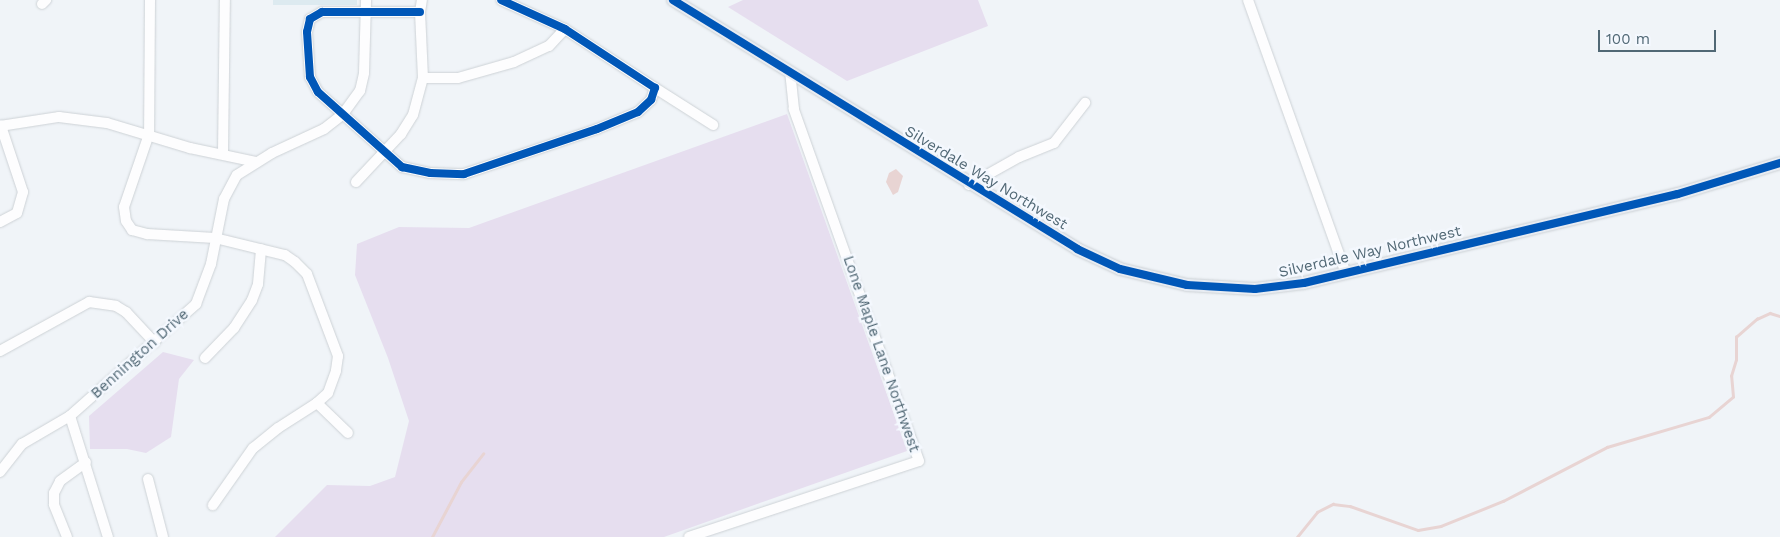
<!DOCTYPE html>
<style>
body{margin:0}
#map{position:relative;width:1780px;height:537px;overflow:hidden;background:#f0f4f8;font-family:"Work Sans",sans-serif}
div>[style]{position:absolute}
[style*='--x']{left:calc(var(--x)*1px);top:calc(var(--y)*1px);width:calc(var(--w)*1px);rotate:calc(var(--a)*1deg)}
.commercial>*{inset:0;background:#ddeaf0;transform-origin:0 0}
.green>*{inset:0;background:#e6deef}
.water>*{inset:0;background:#e8d4d3}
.stream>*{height:2.5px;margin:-1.25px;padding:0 1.25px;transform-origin:1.25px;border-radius:1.25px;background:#e8d4d3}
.roads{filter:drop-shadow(0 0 1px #cdd2d6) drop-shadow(0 0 1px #cdd2d6)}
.minor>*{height:10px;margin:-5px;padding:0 5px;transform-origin:5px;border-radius:5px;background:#fdfdfe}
.major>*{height:12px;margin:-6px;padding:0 6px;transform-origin:6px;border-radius:6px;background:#e8ecf2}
.cycleway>*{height:8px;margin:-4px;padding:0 4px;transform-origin:4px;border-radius:4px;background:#0057b8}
span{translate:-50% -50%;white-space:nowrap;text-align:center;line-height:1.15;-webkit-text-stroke:5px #f4f8fe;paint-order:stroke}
.street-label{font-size:15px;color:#516875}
.scale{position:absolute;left:1598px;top:30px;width:118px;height:22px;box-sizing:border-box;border:2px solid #516875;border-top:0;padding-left:6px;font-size:15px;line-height:18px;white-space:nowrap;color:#516875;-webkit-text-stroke:4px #f4f8fe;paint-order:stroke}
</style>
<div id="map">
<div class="commercial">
<i style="left:273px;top:0;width:84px;height:5px"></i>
</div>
<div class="green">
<i style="clip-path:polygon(743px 0,978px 0,988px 26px,847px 81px,728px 7px)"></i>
<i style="clip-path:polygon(787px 114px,907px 451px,664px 537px,275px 537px,327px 485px,370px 486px,395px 477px,409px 421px,388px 358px,355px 275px,357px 244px,399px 227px,469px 228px)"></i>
<i style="clip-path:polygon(163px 352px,194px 360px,179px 379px,171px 437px,146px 453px,127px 449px,90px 449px,89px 416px)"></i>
</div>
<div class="water">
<i style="clip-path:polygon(896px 169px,903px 176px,898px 192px,893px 195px,886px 182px,889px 173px)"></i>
</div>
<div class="stream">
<i style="--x:432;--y:537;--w:62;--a:-62.2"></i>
<i style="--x:461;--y:482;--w:36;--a:-52"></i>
<i style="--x:1297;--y:537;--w:32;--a:-51"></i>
<i style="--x:1317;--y:512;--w:18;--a:-27"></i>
<i style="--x:1333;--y:504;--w:17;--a:7"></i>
<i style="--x:1350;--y:506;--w:72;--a:19.4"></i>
<i style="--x:1418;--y:530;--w:23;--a:-10"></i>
<i style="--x:1441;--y:526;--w:67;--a:-22"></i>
<i style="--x:1503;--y:501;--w:117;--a:-27.4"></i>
<i style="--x:1607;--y:447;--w:106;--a:-16.4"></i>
<i style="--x:1709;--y:417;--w:31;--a:-40"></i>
<i style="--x:1733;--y:397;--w:21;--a:-95"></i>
<i style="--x:1731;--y:376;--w:17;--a:-73"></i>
<i style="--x:1736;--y:360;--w:23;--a:-90"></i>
<i style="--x:1736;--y:337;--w:28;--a:-41"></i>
<i style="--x:1757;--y:319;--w:14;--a:-25"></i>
<i style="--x:1770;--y:313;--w:10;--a:17"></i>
</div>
<div class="roads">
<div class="minor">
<i style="--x:150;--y:0;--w:134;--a:90.4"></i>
<i style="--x:149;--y:134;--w:77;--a:108.9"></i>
<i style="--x:124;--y:207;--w:14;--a:82"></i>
<i style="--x:126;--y:221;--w:11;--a:56"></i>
<i style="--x:132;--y:230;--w:16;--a:15"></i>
<i style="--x:147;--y:234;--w:68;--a:3.4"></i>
<i style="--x:215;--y:238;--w:72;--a:13.7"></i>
<i style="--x:285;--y:255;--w:12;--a:35"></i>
<i style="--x:295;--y:262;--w:17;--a:45"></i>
<i style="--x:307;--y:274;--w:88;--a:69.3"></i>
<i style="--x:338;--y:356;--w:15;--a:98"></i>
<i style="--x:336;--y:371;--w:23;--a:110"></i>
<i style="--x:328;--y:393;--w:15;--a:138"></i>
<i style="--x:317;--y:403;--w:46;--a:147.3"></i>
<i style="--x:278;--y:428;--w:32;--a:141"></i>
<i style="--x:253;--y:448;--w:70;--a:125.1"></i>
<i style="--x:1248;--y:0;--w:290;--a:70.3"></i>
<i style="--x:42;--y:4;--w:6;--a:-45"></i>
<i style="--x:420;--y:12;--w:98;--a:180"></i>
<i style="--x:322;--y:12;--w:14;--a:150"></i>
<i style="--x:310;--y:19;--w:13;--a:103"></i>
<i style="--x:307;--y:32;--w:45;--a:86.2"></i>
<i style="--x:310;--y:77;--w:17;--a:62"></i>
<i style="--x:318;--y:92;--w:113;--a:41.8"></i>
<i style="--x:402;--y:167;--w:29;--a:12"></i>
<i style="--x:430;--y:173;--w:34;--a:2"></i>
<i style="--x:464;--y:174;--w:140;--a:-18.7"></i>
<i style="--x:597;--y:129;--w:44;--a:-22.5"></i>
<i style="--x:638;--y:112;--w:18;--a:-43"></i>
<i style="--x:651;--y:100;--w:13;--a:-72"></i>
<i style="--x:655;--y:88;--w:108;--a:-146.8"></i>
<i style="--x:565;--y:29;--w:70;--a:-155.6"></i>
<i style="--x:423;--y:78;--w:35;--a:0"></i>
<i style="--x:458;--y:78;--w:58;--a:-15.9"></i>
<i style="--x:514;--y:62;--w:38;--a:-25"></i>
<i style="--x:549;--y:46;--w:23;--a:-47"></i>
<i style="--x:655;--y:88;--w:69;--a:32.5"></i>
<i style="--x:0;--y:126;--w:60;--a:-8.7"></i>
<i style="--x:59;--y:117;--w:48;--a:7.1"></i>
<i style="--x:107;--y:123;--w:87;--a:16.8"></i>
<i style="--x:190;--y:148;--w:67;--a:12"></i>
<i style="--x:223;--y:153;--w:153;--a:-89.3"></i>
<i style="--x:356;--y:182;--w:66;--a:-46.8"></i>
<i style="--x:401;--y:134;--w:22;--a:-58"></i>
<i style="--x:413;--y:115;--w:38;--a:-75"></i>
<i style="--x:423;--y:78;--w:66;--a:-92.6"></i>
<i style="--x:420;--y:12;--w:12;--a:-81"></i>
<i style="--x:969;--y:185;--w:57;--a:-29.2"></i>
<i style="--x:1019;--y:157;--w:38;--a:-22"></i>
<i style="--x:1054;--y:143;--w:51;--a:-52.2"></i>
<i style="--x:0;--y:222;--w:19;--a:-28"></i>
<i style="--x:17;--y:213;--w:22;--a:-74"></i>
<i style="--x:23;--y:192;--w:70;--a:-108.4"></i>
<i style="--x:0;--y:351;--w:102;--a:-28.8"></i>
<i style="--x:89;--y:302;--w:27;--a:8"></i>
<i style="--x:116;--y:306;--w:12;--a:31"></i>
<i style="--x:126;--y:312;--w:42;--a:46.9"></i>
<i style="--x:205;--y:358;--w:42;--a:-46"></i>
<i style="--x:234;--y:328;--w:33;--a:-57"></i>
<i style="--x:252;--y:300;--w:17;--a:-69"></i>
<i style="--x:258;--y:284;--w:35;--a:-85"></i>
<i style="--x:317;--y:403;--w:43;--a:44.1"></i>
<i style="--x:70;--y:416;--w:127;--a:72.6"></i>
<i style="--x:0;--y:472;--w:36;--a:-52"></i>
<i style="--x:22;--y:444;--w:56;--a:-30.3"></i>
<i style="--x:70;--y:416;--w:169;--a:-41.6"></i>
<i style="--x:196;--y:304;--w:43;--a:-69.4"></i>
<i style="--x:211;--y:264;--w:66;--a:-78.7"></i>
<i style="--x:224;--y:199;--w:27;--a:-62"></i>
<i style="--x:237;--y:175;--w:41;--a:-32.2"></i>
<i style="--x:272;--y:153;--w:57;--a:-24.8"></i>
<i style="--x:324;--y:129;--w:24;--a:-38"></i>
<i style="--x:343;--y:114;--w:29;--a:-54"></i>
<i style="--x:360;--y:91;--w:18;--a:-77"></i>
<i style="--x:364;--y:73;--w:73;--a:-88.4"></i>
<i style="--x:148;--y:479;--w:60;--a:75.5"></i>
<i style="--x:67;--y:537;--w:35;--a:-112"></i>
<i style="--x:54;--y:504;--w:11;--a:-90"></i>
<i style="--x:54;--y:493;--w:13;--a:-63"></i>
<i style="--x:60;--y:481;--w:32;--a:-36"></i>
<i style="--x:689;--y:537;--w:242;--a:-18.3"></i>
<i style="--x:919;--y:461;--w:374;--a:-109.6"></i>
<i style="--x:794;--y:109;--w:36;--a:-96"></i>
</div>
<div class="major">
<i style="--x:673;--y:0;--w:475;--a:31.6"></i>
<i style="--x:1077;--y:249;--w:47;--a:24.9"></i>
<i style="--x:1120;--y:269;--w:69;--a:13.4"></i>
<i style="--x:1187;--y:285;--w:68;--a:3.4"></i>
<i style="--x:1255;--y:289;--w:49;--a:-7"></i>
<i style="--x:1304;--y:283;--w:384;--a:-13.4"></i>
<i style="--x:1678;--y:194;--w:107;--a:-16.9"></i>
</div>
</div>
<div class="cycleway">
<i style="--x:673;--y:0;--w:475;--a:31.6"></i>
<i style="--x:1077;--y:249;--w:47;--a:24.9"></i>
<i style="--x:1120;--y:269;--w:69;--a:13.4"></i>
<i style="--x:1187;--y:285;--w:68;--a:3.4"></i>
<i style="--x:1255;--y:289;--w:49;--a:-7"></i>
<i style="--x:1304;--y:283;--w:384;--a:-13.4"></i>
<i style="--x:1678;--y:194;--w:107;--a:-16.9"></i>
<i style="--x:420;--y:12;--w:98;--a:180"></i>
<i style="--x:322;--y:12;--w:14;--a:150"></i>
<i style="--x:310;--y:19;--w:13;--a:103"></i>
<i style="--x:307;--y:32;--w:45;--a:86.2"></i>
<i style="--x:310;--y:77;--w:17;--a:62"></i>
<i style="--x:318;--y:92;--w:113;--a:41.8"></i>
<i style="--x:402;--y:167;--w:29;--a:12"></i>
<i style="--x:430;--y:173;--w:34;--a:2"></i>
<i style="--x:464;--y:174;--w:140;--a:-18.7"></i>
<i style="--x:597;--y:129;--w:44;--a:-22.5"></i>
<i style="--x:638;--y:112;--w:18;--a:-43"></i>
<i style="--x:651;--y:100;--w:13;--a:-72"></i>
<i style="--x:655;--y:88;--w:108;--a:-146.8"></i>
<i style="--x:565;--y:29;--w:70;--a:-155.6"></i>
</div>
<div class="street-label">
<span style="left:986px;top:178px;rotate:31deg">Silverdale Way Northwest</span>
<span style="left:1370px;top:252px;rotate:-13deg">Silverdale Way Northwest</span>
<span style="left:140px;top:354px;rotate:-42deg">Bennington Drive</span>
<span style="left:881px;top:354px;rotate:71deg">Lone Maple Lane Northwest</span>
</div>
<div class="scale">100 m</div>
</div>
